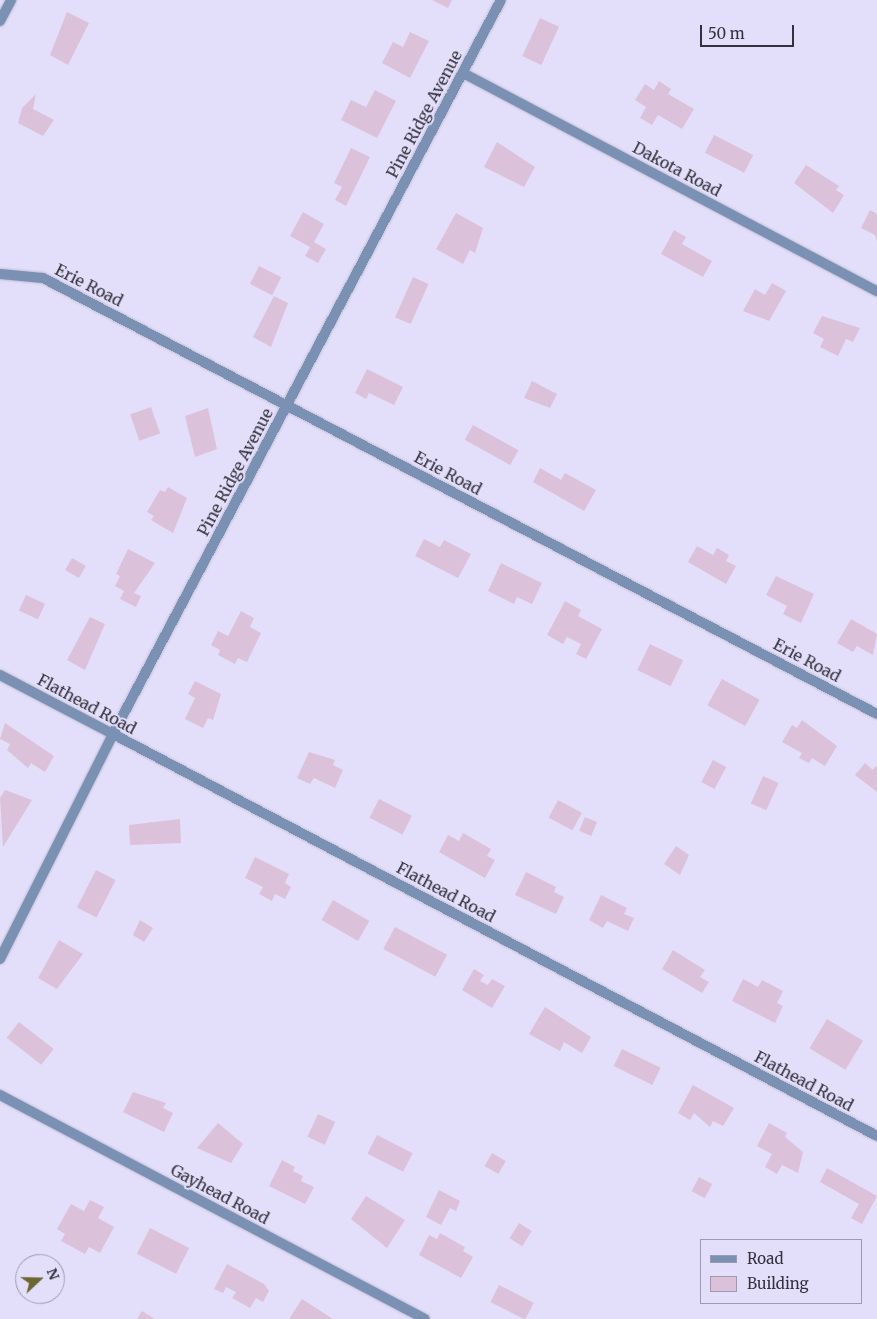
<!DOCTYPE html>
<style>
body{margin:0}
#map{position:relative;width:877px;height:1319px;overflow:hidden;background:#e3dffa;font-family:Merriweather,serif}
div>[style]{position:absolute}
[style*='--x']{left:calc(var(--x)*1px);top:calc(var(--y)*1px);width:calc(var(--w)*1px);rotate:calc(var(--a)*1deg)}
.building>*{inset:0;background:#dcc1db;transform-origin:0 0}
.roads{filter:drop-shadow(0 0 1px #c0bcd4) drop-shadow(0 0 1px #c0bcd4)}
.minor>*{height:10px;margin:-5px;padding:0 5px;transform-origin:5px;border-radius:5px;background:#7a91b4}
.tertiary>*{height:10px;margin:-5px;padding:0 5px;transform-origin:5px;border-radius:5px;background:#7a91b4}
span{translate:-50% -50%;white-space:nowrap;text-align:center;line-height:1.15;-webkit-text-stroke:4px #e3dffa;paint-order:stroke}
.street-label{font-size:16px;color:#34313e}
.legend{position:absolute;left:700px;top:1239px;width:162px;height:65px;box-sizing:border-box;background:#e3dffa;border:1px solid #9d99af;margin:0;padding:6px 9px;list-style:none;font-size:15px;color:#34313e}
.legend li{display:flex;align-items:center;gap:10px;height:25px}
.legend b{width:25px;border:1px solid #9d99af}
.north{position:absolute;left:15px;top:1254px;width:50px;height:50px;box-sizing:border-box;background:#e3dffa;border:1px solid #9d99af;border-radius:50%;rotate:69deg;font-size:14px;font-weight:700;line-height:20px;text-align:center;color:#34313e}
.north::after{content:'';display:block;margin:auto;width:18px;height:22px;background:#6c6633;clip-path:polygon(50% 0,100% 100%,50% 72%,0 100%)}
.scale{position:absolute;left:700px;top:25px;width:94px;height:22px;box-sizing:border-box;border:2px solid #34313e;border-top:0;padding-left:6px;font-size:15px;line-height:18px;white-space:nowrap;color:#34313e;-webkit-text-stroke:4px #e3dffa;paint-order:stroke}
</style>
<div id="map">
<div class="building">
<i style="clip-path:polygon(432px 0,452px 0,448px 8px)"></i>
<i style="clip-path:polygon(67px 12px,89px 23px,68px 65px,50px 55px)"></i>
<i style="left:540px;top:18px;width:21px;height:42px;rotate:25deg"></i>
<i style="clip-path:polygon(410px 32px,429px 41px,410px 78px,382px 63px,393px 42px,403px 47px)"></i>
<i style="clip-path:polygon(659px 81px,671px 89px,668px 94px,694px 109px,682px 129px,658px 115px,652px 125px,640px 118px,646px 107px,635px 100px,645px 84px,654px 90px)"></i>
<i style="clip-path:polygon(375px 90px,396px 101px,377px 138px,341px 120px,351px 100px,366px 107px)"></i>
<i style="clip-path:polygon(36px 94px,33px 109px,54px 120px,43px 136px,18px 123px,22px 108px)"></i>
<i style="left:714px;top:135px;width:44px;height:20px;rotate:27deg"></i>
<i style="clip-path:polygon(497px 142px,535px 167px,524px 187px,484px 167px)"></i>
<i style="clip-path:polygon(351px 148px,370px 157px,346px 206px,335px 200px,342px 187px,334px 183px)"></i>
<i style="clip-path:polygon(806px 165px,839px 186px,836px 190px,844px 195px,833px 213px,794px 183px)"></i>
<i style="clip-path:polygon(870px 210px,877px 214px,877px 241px,875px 235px,861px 228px)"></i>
<i style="clip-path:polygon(303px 212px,324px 224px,314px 242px,326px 249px,318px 263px,305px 256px,310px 247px,290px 236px)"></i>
<i style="clip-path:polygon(456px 213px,483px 228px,475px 253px,470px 250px,463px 264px,436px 249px)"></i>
<i style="clip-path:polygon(674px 230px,686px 237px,682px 244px,712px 261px,703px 277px,661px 254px)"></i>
<i style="left:259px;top:266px;width:25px;height:20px;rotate:27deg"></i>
<i style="left:413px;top:277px;width:17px;height:44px;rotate:24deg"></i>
<i style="clip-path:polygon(772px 283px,786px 291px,769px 321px,743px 311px,755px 289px,765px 295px)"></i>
<i style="clip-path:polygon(274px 296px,288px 303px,271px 347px,253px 337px)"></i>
<i style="clip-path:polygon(822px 316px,860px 328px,853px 342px,846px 339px,838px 356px,820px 347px,824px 339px,813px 333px)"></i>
<i style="clip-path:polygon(367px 369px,403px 387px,394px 405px,369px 393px,366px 399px,355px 393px)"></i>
<i style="clip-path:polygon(532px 381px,557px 394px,550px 408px,524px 398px)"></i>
<i style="left:151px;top:407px;width:28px;height:22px;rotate:71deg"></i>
<i style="clip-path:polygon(208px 408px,217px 449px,195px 457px,185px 416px)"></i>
<i style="left:473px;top:425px;width:52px;height:17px;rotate:29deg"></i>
<i style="clip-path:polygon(540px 468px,561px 480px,565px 473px,596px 490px,584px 511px,533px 482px)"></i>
<i style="clip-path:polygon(168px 487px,187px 498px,173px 533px,151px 520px,154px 516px,147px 512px,160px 490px,165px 492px)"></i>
<i style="clip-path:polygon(424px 539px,440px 547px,444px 540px,471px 554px,458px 578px,415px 556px)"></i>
<i style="clip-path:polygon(697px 546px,713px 555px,717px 548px,729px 555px,726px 561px,736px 566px,726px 584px,688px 562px)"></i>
<i style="clip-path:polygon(128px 549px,155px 563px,134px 593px,141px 596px,136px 607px,120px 599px,124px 591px,115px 586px,120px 576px,116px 574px)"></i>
<i style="left:72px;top:558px;width:16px;height:14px;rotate:30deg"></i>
<i style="clip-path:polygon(501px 563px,542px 583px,532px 604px,517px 597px,514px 604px,488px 591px)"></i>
<i style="clip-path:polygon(776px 576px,814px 594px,801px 623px,783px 614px,787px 606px,766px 595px)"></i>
<i style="left:26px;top:595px;width:21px;height:17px;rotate:25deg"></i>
<i style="clip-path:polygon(565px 601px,581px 610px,578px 616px,602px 629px,586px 659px,576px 654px,581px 644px,567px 637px,563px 644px,547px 635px)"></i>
<i style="clip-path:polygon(241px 611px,254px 618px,250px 627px,261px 633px,247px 662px,238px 658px,235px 664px,218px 655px,220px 650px,211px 645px,218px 631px,228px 636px)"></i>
<i style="clip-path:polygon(90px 617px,105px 624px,85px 670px,67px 660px)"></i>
<i style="clip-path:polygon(851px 619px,877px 634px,873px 655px,857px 646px,853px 652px,837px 643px)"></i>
<i style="left:650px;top:644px;width:37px;height:29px;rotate:26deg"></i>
<i style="left:722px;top:679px;width:43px;height:30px;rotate:29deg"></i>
<i style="clip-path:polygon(195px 681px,221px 694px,213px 720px,208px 718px,203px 728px,185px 719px,195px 698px,188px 694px)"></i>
<i style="clip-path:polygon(802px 720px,837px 746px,825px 766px,812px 758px,809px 763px,799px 758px,802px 753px,782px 742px,792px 725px,797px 728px)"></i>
<i style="clip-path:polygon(5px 723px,54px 756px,45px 772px,31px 763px,28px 768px,7px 750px,10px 744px,0 739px)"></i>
<i style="clip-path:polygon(309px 752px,335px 760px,333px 765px,343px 770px,335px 788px,314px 778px,310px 784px,297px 778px)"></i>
<i style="left:713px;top:760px;width:15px;height:25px;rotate:28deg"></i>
<i style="clip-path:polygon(865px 763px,873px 770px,877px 765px,877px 792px,855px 775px)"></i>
<i style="left:763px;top:776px;width:17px;height:30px;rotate:24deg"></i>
<i style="clip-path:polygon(5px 790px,32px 800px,3px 847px,0 798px)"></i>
<i style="left:379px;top:799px;width:37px;height:21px;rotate:27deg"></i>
<i style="left:558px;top:800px;width:27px;height:20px;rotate:28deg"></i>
<i style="left:585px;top:817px;width:13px;height:15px;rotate:23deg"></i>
<i style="clip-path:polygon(180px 819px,181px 843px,130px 845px,129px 825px)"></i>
<i style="clip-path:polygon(463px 833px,491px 849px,487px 856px,495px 860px,485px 878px,439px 852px,448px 835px,459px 841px)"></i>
<i style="clip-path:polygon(676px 846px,689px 855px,680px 875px,664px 864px)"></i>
<i style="clip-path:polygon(255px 857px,289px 874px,285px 883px,291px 887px,285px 899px,275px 894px,272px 901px,259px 894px,263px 887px,245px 878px)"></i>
<i style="left:96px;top:870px;width:22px;height:42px;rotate:27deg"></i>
<i style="clip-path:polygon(526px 872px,556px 887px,554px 892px,564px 897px,556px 914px,515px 895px)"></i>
<i style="clip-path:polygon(601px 895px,627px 908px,624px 914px,634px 918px,628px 931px,607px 921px,603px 928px,589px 920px)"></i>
<i style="left:333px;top:900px;width:42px;height:23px;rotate:30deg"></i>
<i style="clip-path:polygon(140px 920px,153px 928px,144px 942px,133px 935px)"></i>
<i style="left:395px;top:927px;width:59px;height:25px;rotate:28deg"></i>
<i style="clip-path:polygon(59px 940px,83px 954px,57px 989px,38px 978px)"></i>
<i style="clip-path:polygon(673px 950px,705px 970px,700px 977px,709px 982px,702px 993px,662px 969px)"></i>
<i style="clip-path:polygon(474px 969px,484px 975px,480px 981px,488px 985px,492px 979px,505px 986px,492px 1008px,462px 990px)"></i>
<i style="clip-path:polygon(743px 979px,758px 987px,762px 980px,783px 991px,777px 1003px,783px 1006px,775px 1023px,732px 1001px)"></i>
<i style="clip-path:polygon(545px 1007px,591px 1037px,582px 1053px,564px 1042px,560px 1051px,529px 1034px)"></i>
<i style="left:827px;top:1019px;width:42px;height:34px;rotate:31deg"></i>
<i style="left:19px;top:1022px;width:44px;height:20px;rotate:38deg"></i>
<i style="left:622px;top:1049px;width:43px;height:19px;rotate:26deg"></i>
<i style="clip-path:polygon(693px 1085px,734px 1108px,723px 1126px,713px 1121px,710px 1127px,694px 1113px,690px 1120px,678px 1113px)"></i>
<i style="clip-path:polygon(133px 1092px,166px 1103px,163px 1108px,173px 1113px,164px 1132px,123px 1112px)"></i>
<i style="left:318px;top:1114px;width:19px;height:25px;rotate:25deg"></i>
<i style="clip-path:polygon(218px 1123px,243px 1144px,231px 1163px,197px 1148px)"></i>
<i style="clip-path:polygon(769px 1123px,787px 1133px,785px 1137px,803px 1152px,798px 1173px,782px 1165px,777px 1174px,765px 1167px,772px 1154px,757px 1146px)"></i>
<i style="left:377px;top:1135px;width:40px;height:21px;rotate:27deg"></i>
<i style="left:492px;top:1153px;width:16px;height:15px;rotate:30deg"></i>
<i style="clip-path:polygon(282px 1160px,295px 1167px,293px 1171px,303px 1176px,301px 1181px,314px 1187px,305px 1204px,269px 1186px)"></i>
<i style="clip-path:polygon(827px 1168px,877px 1196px,862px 1224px,851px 1218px,859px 1204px,820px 1182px)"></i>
<i style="left:699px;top:1177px;width:15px;height:16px;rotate:28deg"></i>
<i style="clip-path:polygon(439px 1190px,460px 1201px,456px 1211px,450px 1208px,441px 1225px,426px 1217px)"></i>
<i style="clip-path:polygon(366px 1196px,405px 1220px,387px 1248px,351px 1219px)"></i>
<i style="clip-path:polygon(90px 1200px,104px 1207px,98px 1218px,114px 1227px,100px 1253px,89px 1247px,85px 1254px,61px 1241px,65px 1234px,57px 1229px,71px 1204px,84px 1211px)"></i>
<i style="left:519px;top:1223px;width:15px;height:18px;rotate:32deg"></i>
<i style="left:150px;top:1228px;width:44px;height:29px;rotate:27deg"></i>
<i style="clip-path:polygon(440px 1233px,465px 1247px,463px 1251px,473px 1257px,461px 1278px,419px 1255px,429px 1235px,437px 1239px)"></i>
<i style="clip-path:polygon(227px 1264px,264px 1284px,269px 1291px,263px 1302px,256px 1298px,250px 1308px,232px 1298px,236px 1292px,226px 1287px,223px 1293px,214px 1289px)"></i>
<i style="left:499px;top:1285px;width:39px;height:19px;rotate:27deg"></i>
<i style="clip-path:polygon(302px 1299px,333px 1319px,289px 1319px)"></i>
<i style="clip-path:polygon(142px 1311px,155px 1319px,137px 1319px)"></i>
</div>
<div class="roads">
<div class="minor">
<i style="--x:463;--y:73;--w:468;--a:27.8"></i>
<i style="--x:0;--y:274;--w:43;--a:5.3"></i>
<i style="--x:43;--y:278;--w:941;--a:27.6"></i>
<i style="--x:113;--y:734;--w:863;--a:27.75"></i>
<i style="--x:0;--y:1095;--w:480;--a:27.8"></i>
</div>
<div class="tertiary">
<i style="--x:0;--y:21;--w:24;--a:-62"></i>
<i style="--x:0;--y:675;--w:127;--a:27.6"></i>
<i style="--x:0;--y:959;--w:252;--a:-63.3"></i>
<i style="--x:113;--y:734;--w:830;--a:-62.14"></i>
</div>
</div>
<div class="street-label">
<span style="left:424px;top:114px;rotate:-62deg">Pine Ridge Avenue</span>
<span style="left:677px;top:169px;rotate:28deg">Dakota Road</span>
<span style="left:89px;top:285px;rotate:27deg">Erie Road</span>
<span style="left:235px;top:472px;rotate:-62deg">Pine Ridge Avenue</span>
<span style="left:448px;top:473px;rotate:28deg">Erie Road</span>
<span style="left:807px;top:660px;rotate:28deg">Erie Road</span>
<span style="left:87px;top:704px;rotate:28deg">Flathead Road</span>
<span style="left:446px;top:892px;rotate:28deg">Flathead Road</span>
<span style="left:804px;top:1081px;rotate:28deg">Flathead Road</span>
<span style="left:220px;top:1194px;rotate:28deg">Gayhead Road</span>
</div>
<ul class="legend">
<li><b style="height:6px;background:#7a91b4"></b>Road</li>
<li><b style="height:14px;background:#dcc1db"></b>Building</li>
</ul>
<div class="north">N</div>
<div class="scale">50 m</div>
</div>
